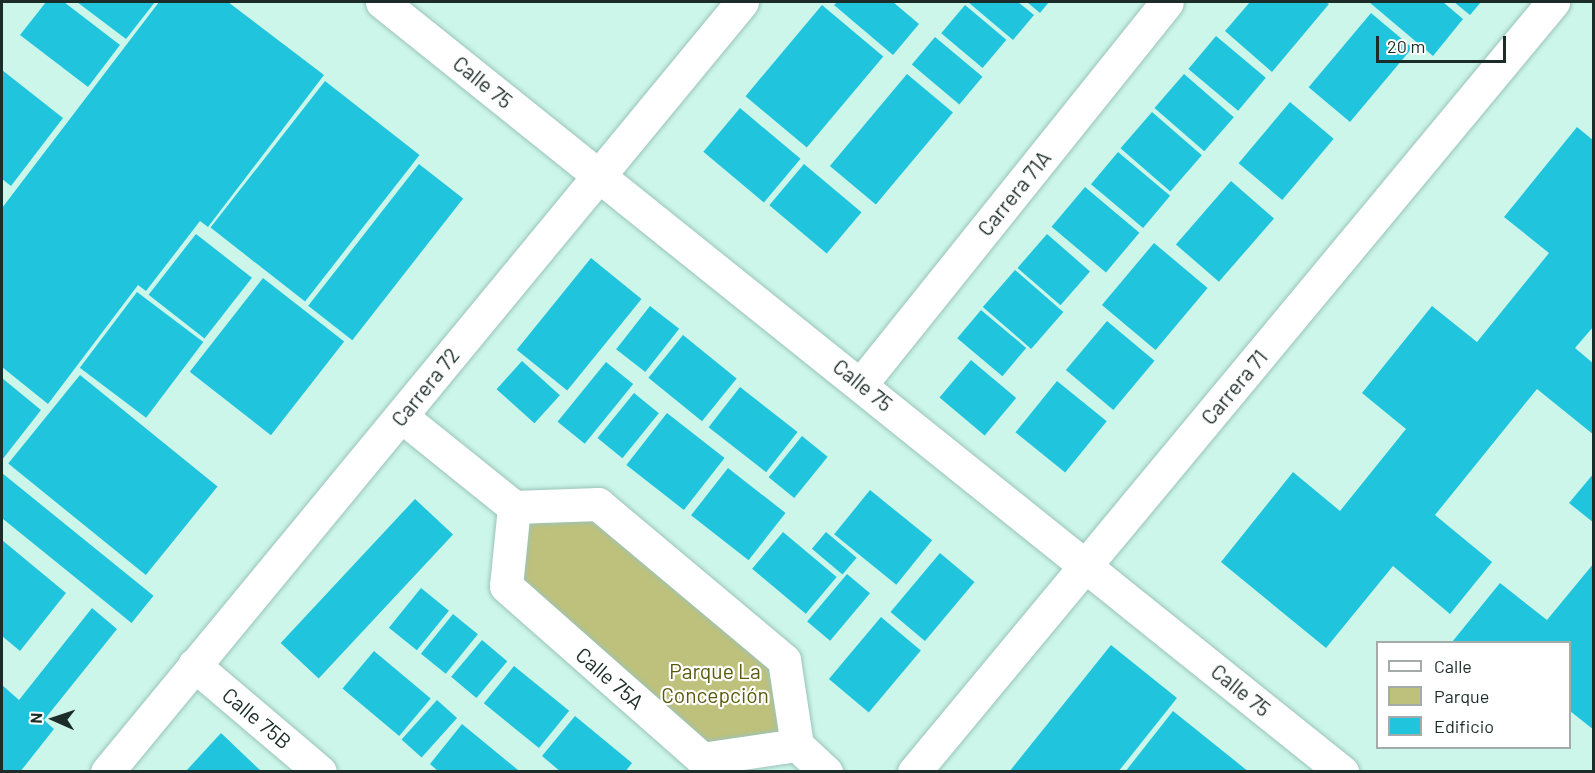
<!DOCTYPE html>
<meta charset="utf-8">
<style>
body{margin:0}
#map{position:relative;width:1595px;height:773px;overflow:hidden;background:#ccf6ea;font-family:Barlow,sans-serif}
div>[style]{position:absolute}
[style*='--x']{left:calc(var(--x)*1px);top:calc(var(--y)*1px);width:calc(var(--w)*1px);rotate:calc(var(--a)*1deg)}
.green>*{inset:0;background:#bec17b}
.building>*{inset:0;background:#20c5dd;transform-origin:0 0}
.roads{filter:drop-shadow(0 0 2px #9bc3b9) drop-shadow(0 0 2px #9bc3b9)}
.minor>*{height:33px;margin:-16.5px;padding:0 16.5px;transform-origin:16.5px;border-radius:16.5px;background:#fff}
span{translate:-50% -50%;white-space:nowrap;text-align:center;line-height:1.15;-webkit-text-stroke:4.5px #fff;paint-order:stroke}
.street-label{font-size:21px;color:#1c2c28}
.park-label{font-size:21px;color:#5a5b0d}
.frame{position:absolute;inset:0;border:3px solid #1c2c28;pointer-events:none}
.legend{position:absolute;left:1376px;top:641px;width:195px;height:108px;box-sizing:border-box;background:#fff;border:2px solid #a4aba9;margin:0;padding:8px 10px;list-style:none;font-size:18px;color:#1c2c28}
.legend li{display:flex;align-items:center;gap:12px;height:30px}
.legend b{width:30px;border:2px solid #a4aba9}
.north{position:absolute;left:24px;top:689px;width:60px;height:60px;-webkit-text-stroke:4px #fff;paint-order:stroke;rotate:273deg;font-size:16px;font-weight:700;line-height:24px;text-align:center;color:#1c2c28}
.north::after{content:'';display:block;margin:auto;width:21px;height:27px;background:#1c2c28;clip-path:polygon(50% 0,100% 100%,50% 72%,0 100%)}
.scale{position:absolute;left:1376px;top:36px;width:130px;height:27px;box-sizing:border-box;border:3px solid #1c2c28;border-top:0;padding-left:8px;font-size:18px;line-height:21px;white-space:nowrap;color:#1c2c28;-webkit-text-stroke:4px #fff;paint-order:stroke}
</style>
<div id="map">
<div class="green">
<i style="clip-path:polygon(595px 515px,776px 664px,785px 737px,708px 746px,515px 583px,524px 517px)"></i>
</div>
<div class="building">
<i style="clip-path:polygon(46px 2px,64px 2px,120px 45px,88px 87px,20px 35px)"></i>
<i style="clip-path:polygon(77px 2px,155px 2px,126px 39px)"></i>
<i style="clip-path:polygon(159px 2px,228px 2px,324px 75px,208px 227px,200px 221px,146px 291px,138px 285px,48px 404px,2px 367px,2px 208px)"></i>
<i style="clip-path:polygon(837px 2px,893px 2px,919px 24px,893px 55px,834px 5px)"></i>
<i style="clip-path:polygon(968px 2px,1018px 2px,1034px 15px,1013px 40px)"></i>
<i style="clip-path:polygon(1027px 2px,1049px 2px,1040px 13px)"></i>
<i style="clip-path:polygon(1250px 2px,1325px 2px,1329px 4px,1272px 72px,1225px 31px)"></i>
<i style="clip-path:polygon(1369px 2px,1443px 2px,1463px 19px,1433px 56px)"></i>
<i style="clip-path:polygon(1454px 2px,1481px 2px,1470px 15px)"></i>
<i style="left:822px;top:5px;width:80px;height:119px;rotate:40deg"></i>
<i style="left:965px;top:5px;width:54px;height:37px;rotate:40deg"></i>
<i style="left:1371px;top:13px;width:54px;height:97px;rotate:40deg"></i>
<i style="left:1216px;top:36px;width:65px;height:43px;rotate:40deg"></i>
<i style="left:935px;top:37px;width:62px;height:36px;rotate:40deg"></i>
<i style="clip-path:polygon(2px 70px,63px 118px,11px 186px,2px 179px)"></i>
<i style="left:907px;top:74px;width:60px;height:120px;rotate:40deg"></i>
<i style="left:1184px;top:74px;width:66px;height:45px;rotate:41deg"></i>
<i style="left:325px;top:81px;width:120px;height:186px;rotate:38deg"></i>
<i style="left:1290px;top:102px;width:57px;height:80px;rotate:40deg"></i>
<i style="left:740px;top:108px;width:79px;height:57px;rotate:40deg"></i>
<i style="left:1152px;top:112px;width:66px;height:48px;rotate:41deg"></i>
<i style="clip-path:polygon(1577px 127px,1594px 141px,1594px 326px,1575px 348px,1594px 364px,1594px 435px,1537px 389px,1435px 515px,1492px 562px,1450px 614px,1393px 566px,1326px 648px,1221px 562px,1293px 472px,1340px 511px,1406px 429px,1362px 393px,1432px 306px,1477px 342px,1549px 253px,1504px 217px)"></i>
<i style="left:1118px;top:152px;width:68px;height:42px;rotate:40deg"></i>
<i style="left:419px;top:164px;width:56px;height:180px;rotate:38deg"></i>
<i style="left:804px;top:164px;width:75px;height:54px;rotate:40deg"></i>
<i style="left:1231px;top:181px;width:57px;height:84px;rotate:41deg"></i>
<i style="left:1085px;top:187px;width:71px;height:52px;rotate:40deg"></i>
<i style="left:196px;top:234px;width:71px;height:77px;rotate:38deg"></i>
<i style="left:1047px;top:234px;width:57px;height:45px;rotate:41deg"></i>
<i style="left:1154px;top:243px;width:70px;height:81px;rotate:40deg"></i>
<i style="left:591px;top:258px;width:65px;height:118px;rotate:39deg"></i>
<i style="left:1015px;top:270px;width:64px;height:49px;rotate:41deg"></i>
<i style="left:263px;top:278px;width:103px;height:119px;rotate:38deg"></i>
<i style="left:137px;top:292px;width:83px;height:95px;rotate:37deg"></i>
<i style="left:650px;top:306px;width:37px;height:55px;rotate:38deg"></i>
<i style="left:981px;top:310px;width:59px;height:37px;rotate:40deg"></i>
<i style="left:1107px;top:321px;width:62px;height:64px;rotate:40deg"></i>
<i style="left:683px;top:335px;width:69px;height:55px;rotate:39deg"></i>
<i style="left:971px;top:360px;width:59px;height:49px;rotate:40deg"></i>
<i style="left:522px;top:361px;width:51px;height:38px;rotate:42deg"></i>
<i style="left:606px;top:362px;width:35px;height:77px;rotate:39deg"></i>
<i style="left:80px;top:375px;width:177px;height:114px;rotate:39deg"></i>
<i style="clip-path:polygon(2px 378px,41px 410px,2px 460px)"></i>
<i style="left:1057px;top:381px;width:64px;height:66px;rotate:39deg"></i>
<i style="left:740px;top:387px;width:73px;height:51px;rotate:38deg"></i>
<i style="left:634px;top:393px;width:32px;height:58px;rotate:39deg"></i>
<i style="left:667px;top:413px;width:73px;height:66px;rotate:38deg"></i>
<i style="left:802px;top:436px;width:33px;height:53px;rotate:39deg"></i>
<i style="left:728px;top:468px;width:73px;height:60px;rotate:38deg"></i>
<i style="left:2px;top:473px;width:195px;height:35px;rotate:39deg"></i>
<i style="clip-path:polygon(1594px 473px,1594px 523px,1569px 503px)"></i>
<i style="left:870px;top:490px;width:80px;height:57px;rotate:39deg"></i>
<i style="left:415px;top:499px;width:52px;height:197px;rotate:43deg"></i>
<i style="left:783px;top:532px;width:70px;height:48px;rotate:40deg"></i>
<i style="left:826px;top:532px;width:40px;height:22px;rotate:40deg"></i>
<i style="clip-path:polygon(2px 540px,66px 593px,20px 651px,2px 636px)"></i>
<i style="left:940px;top:553px;width:45px;height:77px;rotate:40deg"></i>
<i style="clip-path:polygon(1594px 563px,1594px 730px,1570px 711px,1570px 642px,1452px 642px,1500px 583px,1547px 620px)"></i>
<i style="left:847px;top:574px;width:30px;height:62px;rotate:40deg"></i>
<i style="left:421px;top:588px;width:36px;height:51px;rotate:39deg"></i>
<i style="clip-path:polygon(92px 608px,117px 629px,44px 720px,54px 729px,20px 772px,2px 772px,2px 685px,19px 700px)"></i>
<i style="left:453px;top:614px;width:32px;height:51px;rotate:39deg"></i>
<i style="left:881px;top:617px;width:52px;height:81px;rotate:40deg"></i>
<i style="left:482px;top:640px;width:33px;height:48px;rotate:40deg"></i>
<i style="clip-path:polygon(1111px 645px,1177px 698px,1118px 772px,1009px 772px)"></i>
<i style="left:374px;top:651px;width:74px;height:49px;rotate:40deg"></i>
<i style="left:514px;top:666px;width:71px;height:48px;rotate:39deg"></i>
<i style="left:437px;top:700px;width:27px;height:53px;rotate:42deg"></i>
<i style="clip-path:polygon(1173px 711px,1249px 772px,1125px 772px)"></i>
<i style="clip-path:polygon(575px 716px,632px 763px,625px 772px,561px 772px,542px 756px)"></i>
<i style="clip-path:polygon(462px 724px,518px 770px,517px 772px,439px 772px,430px 764px)"></i>
<i style="clip-path:polygon(221px 733px,262px 772px,187px 770px)"></i>
</div>
<div class="roads">
<div class="minor">
<i style="--x:382;--y:2;--w:1231;--a:38.73"></i>
<i style="--x:861;--y:384;--w:489;--a:-51.3"></i>
<i style="--x:401;--y:416;--w:145;--a:38.8"></i>
<i style="--x:514;--y:507;--w:84;--a:-2"></i>
<i style="--x:598;--y:504;--w:243;--a:40"></i>
<i style="--x:784;--y:660;--w:86;--a:81.3"></i>
<i style="--x:797;--y:745;--w:40;--a:43"></i>
<i style="--x:514;--y:507;--w:79;--a:95.8"></i>
<i style="--x:506;--y:586;--w:261;--a:41.4"></i>
<i style="--x:702;--y:759;--w:96;--a:-8.4"></i>
<i style="--x:194;--y:665;--w:165;--a:40.3"></i>
<i style="--x:107;--y:772;--w:998;--a:-50.49"></i>
<i style="--x:914;--y:772;--w:1001;--a:-50.31"></i>
</div>
</div>
<div class="street-label">
<span style="left:483px;top:82px;rotate:39deg">Calle 75</span>
<span style="left:1014px;top:193px;rotate:-51deg">Carrera 71A</span>
<span style="left:863px;top:385px;rotate:39deg">Calle 75</span>
<span style="left:425px;top:387px;rotate:-51deg">Carrera 72</span>
<span style="left:1234px;top:387px;rotate:-50deg">Carrera 71</span>
<span style="left:610px;top:678px;rotate:41deg">Calle 75A</span>
<span style="left:1241px;top:690px;rotate:39deg">Calle 75</span>
<span style="left:257px;top:718px;rotate:40deg">Calle 75B</span>
</div>
<div class="park-label">
<span style="left:715px;top:683px">Parque La<br>Concepción</span>
</div>
<div class="frame"></div>
<ul class="legend">
<li><b style="height:8px;background:#fff"></b>Calle</li>
<li><b style="height:16px;background:#bec17b"></b>Parque</li>
<li><b style="height:16px;background:#20c5dd"></b>Edificio</li>
</ul>
<div class="north">N</div>
<div class="scale">20 m</div>
</div>
